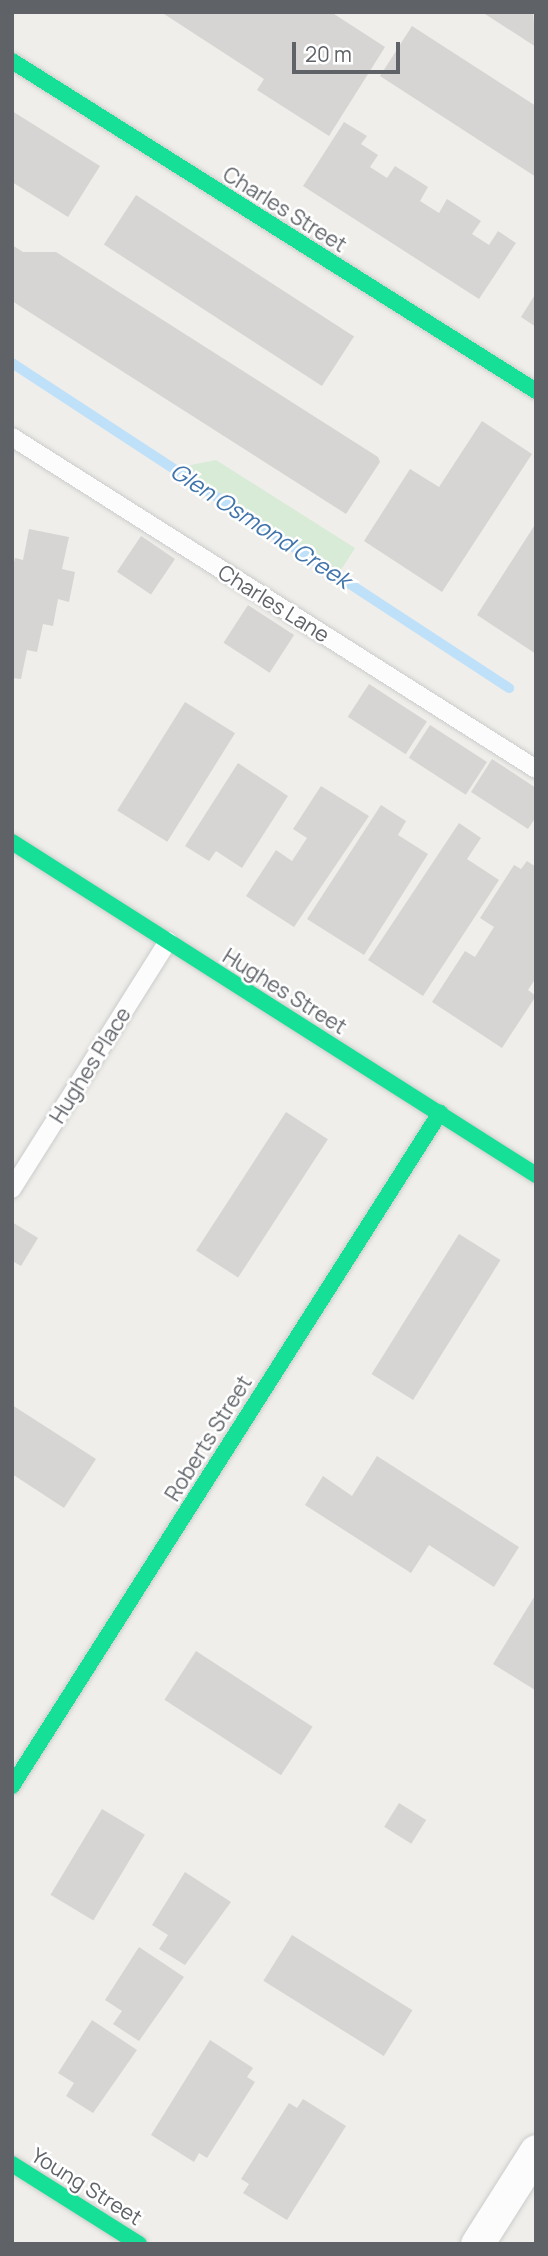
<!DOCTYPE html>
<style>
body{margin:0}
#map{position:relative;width:548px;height:2256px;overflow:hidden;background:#efeeea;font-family:Manrope,sans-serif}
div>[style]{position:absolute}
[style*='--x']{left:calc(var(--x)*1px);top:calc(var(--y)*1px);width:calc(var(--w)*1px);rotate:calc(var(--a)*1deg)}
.green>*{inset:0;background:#d8ebd6}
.stream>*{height:10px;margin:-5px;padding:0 5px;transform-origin:5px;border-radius:5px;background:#bfe0f9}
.building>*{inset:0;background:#d6d5d3;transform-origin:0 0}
.roads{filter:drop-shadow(0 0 2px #cbcccc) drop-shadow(0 0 2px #cbcccc)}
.lane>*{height:18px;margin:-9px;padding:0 9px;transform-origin:9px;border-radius:9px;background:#fdfcfc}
.street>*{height:33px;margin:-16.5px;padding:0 16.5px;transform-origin:16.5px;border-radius:16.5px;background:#fdfcfc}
.fast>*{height:16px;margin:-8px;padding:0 8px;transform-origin:8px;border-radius:8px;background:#16e098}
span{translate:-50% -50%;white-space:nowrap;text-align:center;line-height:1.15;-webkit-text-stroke:5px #fff;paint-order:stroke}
.street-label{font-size:21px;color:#5f6368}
.water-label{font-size:23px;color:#4174aa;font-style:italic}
.frame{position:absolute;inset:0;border:14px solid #5f6368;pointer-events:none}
.scale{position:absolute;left:292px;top:42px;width:108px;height:32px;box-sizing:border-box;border:4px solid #5f6368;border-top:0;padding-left:9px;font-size:21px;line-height:24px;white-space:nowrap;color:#5f6368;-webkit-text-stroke:5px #fff;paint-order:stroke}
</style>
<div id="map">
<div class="green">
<i style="clip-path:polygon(216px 460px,355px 548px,339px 573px,176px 468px)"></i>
</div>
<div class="stream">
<i style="--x:12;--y:363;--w:594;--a:33.18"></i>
</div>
<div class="building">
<i style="clip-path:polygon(161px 12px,331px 12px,385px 47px,329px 136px,257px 90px,264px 79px)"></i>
<i style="clip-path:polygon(482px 12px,533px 12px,536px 47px)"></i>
<i style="clip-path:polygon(412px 26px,536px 106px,536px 177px,380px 76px)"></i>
<i style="clip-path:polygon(12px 111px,100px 166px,68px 217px,12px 182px)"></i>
<i style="clip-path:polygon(344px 122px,367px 136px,361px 144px,378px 155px,370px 167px,387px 178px,395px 166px,428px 187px,420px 201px,439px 213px,447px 199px,481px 221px,472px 234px,489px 245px,498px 231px,516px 243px,479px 299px,303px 186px)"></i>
<i style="left:136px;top:195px;width:260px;height:59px;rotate:33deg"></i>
<i style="clip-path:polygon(12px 245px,23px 252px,56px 252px,378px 457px,380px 462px,346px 514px,12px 301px)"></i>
<i style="clip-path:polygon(536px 293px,536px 327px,521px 317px)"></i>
<i style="clip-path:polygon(482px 421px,532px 454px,442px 592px,364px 541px,410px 469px,439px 487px)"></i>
<i style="clip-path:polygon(536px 523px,536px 654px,477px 615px)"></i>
<i style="clip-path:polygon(29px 529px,69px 537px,62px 569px,75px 572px,69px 602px,58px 599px,53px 626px,43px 624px,37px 652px,27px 650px,21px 679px,12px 678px,12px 571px,15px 558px,23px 560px)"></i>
<i style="left:141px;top:536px;width:41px;height:43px;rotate:34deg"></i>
<i style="left:248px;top:605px;width:55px;height:45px;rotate:33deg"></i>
<i style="left:369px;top:684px;width:69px;height:39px;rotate:33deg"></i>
<i style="left:185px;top:702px;width:59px;height:128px;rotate:32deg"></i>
<i style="left:430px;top:725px;width:68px;height:39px;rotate:33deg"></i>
<i style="clip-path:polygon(492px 759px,536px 788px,536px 817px,528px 829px,471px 792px)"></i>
<i style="clip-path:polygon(238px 763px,288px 796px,242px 868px,216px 851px,209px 861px,185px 846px)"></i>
<i style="clip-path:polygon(321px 786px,369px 816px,294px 927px,246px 896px,276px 850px,292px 861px,307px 838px,293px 829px)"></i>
<i style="clip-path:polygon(381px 805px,406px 821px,398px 835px,428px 854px,364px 955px,307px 919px)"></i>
<i style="clip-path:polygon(459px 823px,481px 838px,467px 859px,499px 880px,423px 996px,368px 960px)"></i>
<i style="clip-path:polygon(527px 861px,536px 867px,536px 978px,528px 990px,536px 996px,502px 1048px,432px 1002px,465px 951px,475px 957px,494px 927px,480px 918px,514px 865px,521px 869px)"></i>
<i style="left:286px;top:1112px;width:50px;height:165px;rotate:33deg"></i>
<i style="clip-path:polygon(12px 1222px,38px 1238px,21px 1266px,12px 1261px)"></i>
<i style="left:459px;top:1234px;width:49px;height:165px;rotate:32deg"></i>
<i style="clip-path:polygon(12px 1405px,96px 1459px,64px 1508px,12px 1474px)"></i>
<i style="clip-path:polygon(377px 1456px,519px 1547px,494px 1587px,429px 1545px,411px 1573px,305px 1505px,323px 1476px,352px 1496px)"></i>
<i style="clip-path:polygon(536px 1594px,536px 1688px,535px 1690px,493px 1664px)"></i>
<i style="left:196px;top:1651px;width:139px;height:58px;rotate:33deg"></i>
<i style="left:399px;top:1803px;width:32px;height:28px;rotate:32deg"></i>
<i style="left:102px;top:1809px;width:50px;height:100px;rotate:31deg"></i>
<i style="clip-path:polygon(185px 1872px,231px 1902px,185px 1965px,159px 1949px,168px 1935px,152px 1925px)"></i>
<i style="left:292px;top:1935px;width:142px;height:54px;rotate:32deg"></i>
<i style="clip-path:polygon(139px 1947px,184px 1977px,139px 2041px,113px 2024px,122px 2011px,105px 2000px)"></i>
<i style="clip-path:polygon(92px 2020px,137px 2050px,93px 2113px,66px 2096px,74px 2083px,58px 2073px)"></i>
<i style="clip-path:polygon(210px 2040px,253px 2068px,247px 2077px,255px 2082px,207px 2158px,199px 2153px,194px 2162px,151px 2135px)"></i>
<i style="clip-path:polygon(303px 2099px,346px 2126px,287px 2220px,243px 2193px,249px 2184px,241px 2179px,289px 2103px,297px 2108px)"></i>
</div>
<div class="roads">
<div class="lane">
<i style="--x:12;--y:437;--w:620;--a:32.36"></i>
<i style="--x:12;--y:1189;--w:293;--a:-57.8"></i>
</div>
<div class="street">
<i style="--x:477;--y:2244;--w:110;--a:-57.6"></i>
</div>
<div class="fast">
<i style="--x:12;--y:61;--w:619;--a:32.2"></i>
<i style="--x:12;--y:842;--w:621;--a:32.44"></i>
<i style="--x:12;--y:1786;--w:798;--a:-57.55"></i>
<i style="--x:12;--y:2164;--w:150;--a:32.2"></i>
</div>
</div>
<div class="street-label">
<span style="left:285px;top:209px;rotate:32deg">Charles Street</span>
<span style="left:274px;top:603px;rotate:32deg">Charles Lane</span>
<span style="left:285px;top:991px;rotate:32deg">Hughes Street</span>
<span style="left:90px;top:1065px;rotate:-58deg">Hughes Place</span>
<span style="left:208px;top:1438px;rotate:-58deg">Roberts Street</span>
<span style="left:87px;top:2186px;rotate:32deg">Young Street</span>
</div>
<div class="water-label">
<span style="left:261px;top:525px;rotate:33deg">Glen Osmond Creek</span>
</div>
<div class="frame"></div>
<div class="scale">20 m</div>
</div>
